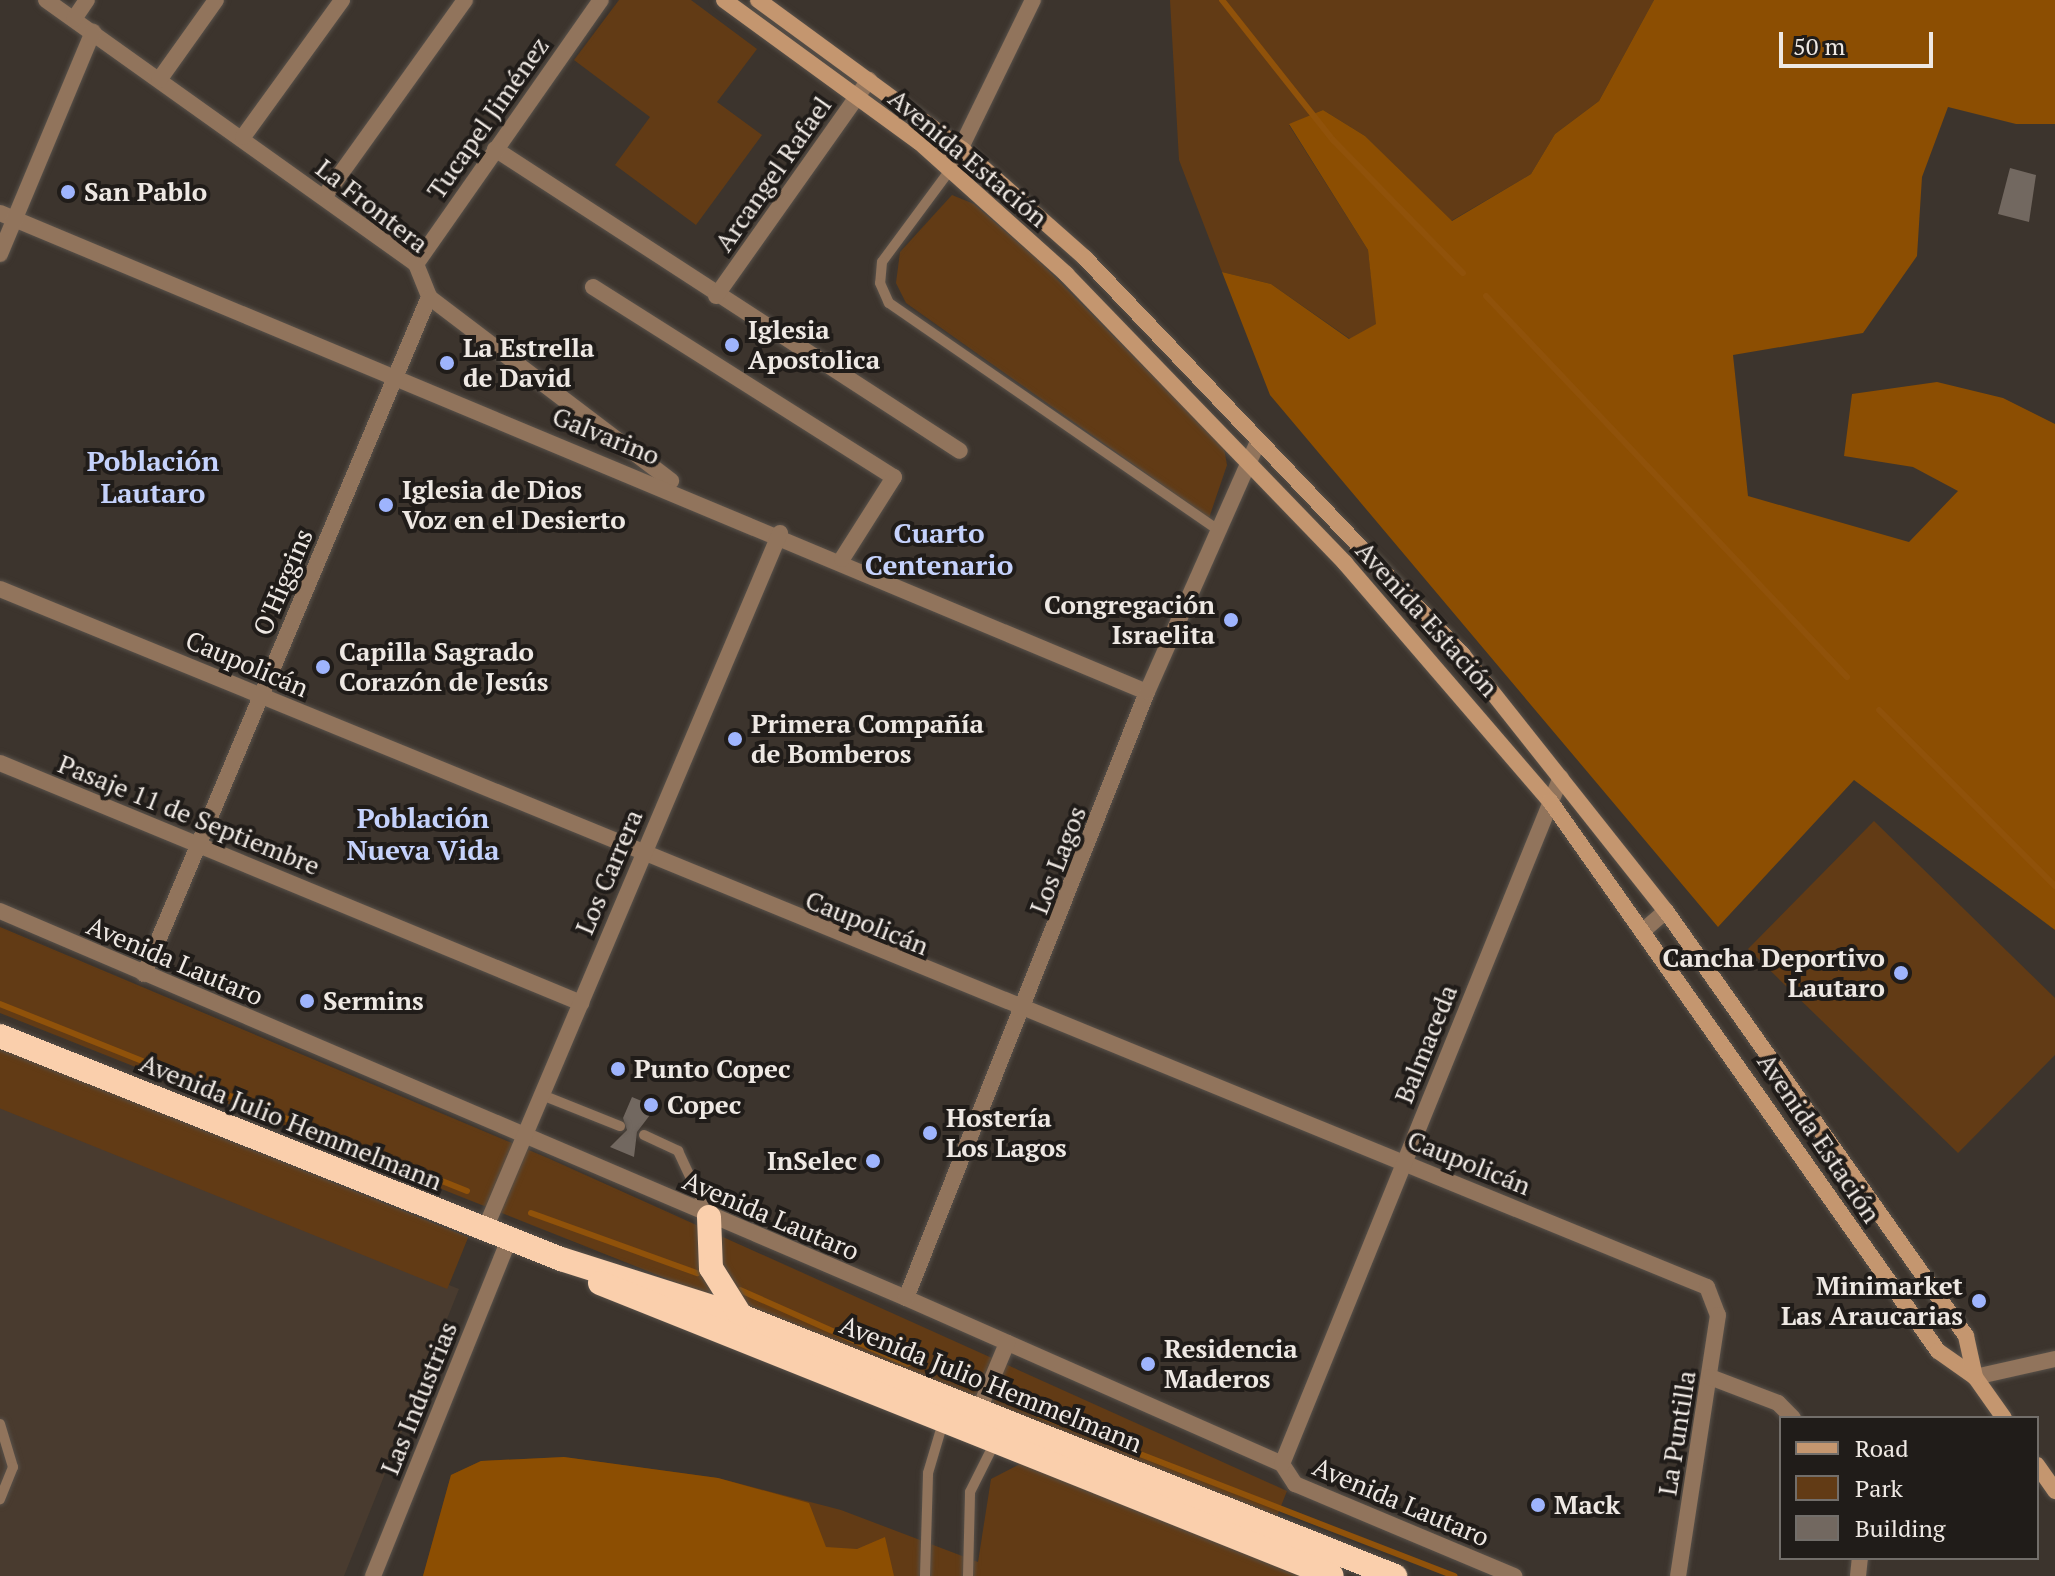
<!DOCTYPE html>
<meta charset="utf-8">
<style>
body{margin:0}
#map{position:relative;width:2055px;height:1576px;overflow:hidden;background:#3c342d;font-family:"PT Serif",serif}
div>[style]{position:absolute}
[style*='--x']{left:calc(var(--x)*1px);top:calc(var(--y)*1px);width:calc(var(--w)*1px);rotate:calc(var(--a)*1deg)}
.built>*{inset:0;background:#493b2f}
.green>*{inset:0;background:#623b15;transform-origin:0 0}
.forest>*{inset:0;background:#8c4e02}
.stream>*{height:6px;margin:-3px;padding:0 3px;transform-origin:3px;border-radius:3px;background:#90520a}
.building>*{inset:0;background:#726860}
.roads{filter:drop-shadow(0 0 2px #58514a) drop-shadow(0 0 2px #58514a)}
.lane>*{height:10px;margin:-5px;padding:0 5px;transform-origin:5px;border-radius:5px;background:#91745c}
.street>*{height:16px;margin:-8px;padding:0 8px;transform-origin:8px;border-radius:8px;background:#91745c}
.secondary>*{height:16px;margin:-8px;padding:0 8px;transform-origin:8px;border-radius:8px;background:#c4966f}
.highway>*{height:24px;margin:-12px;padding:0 12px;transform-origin:12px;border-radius:12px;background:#facfac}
.dots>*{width:22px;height:22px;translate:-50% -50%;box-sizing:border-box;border:4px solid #201c19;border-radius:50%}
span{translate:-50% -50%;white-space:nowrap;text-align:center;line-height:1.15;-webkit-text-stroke:8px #201c19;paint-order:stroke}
.street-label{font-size:26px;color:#eee8e3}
.poi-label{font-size:26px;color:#eee8e3;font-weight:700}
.left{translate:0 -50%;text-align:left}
.right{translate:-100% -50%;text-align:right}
.neighbourhood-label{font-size:28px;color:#c5d2fc;font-weight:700}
.legend{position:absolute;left:1779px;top:1416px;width:260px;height:144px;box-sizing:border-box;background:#201c19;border:2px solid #726e6a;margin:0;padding:10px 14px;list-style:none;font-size:24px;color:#eee8e3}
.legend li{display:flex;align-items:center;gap:16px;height:40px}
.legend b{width:40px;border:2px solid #726e6a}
.scale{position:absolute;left:1779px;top:32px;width:154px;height:36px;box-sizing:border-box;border:4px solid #eee8e3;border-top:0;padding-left:10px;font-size:24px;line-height:28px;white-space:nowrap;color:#eee8e3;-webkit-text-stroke:6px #201c19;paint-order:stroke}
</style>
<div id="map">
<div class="built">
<i style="clip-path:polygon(0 1104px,459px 1289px,344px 1576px,0 1576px)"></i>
</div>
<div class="green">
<i style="clip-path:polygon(619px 0,691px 0,757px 49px,717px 102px,762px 135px,696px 225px,615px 165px,650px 117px,574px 60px)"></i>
<i style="clip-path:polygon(1170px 0,1654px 0,1599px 101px,1555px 134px,1531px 174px,1451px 221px,1365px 136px,1323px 110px,1289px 125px,1368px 250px,1377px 324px,1350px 339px,1271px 284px,1222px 272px,1179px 160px)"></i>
<i style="clip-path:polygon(952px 195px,974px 204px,1037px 259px,1224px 448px,1227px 465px,1209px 518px,906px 303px,896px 283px,900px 252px)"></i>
<i style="clip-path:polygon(1874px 821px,2055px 998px,2055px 1055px,1958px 1153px,1748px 949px)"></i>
<i style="clip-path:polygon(0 927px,550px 1159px,1287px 1491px,1275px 1521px,0 1013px)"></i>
<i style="left:0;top:1048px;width:505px;height:56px;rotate:22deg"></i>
<i style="clip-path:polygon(564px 1457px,718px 1478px,841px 1510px,978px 1562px,991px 1479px,1024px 1462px,1306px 1576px,423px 1576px,451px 1475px,481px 1461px)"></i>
</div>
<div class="forest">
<i style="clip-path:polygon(1654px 0,2055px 0,2055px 124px,2016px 124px,1948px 107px,1922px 177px,1917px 256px,1863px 333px,1733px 355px,1748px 496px,1909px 542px,1958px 491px,1913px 467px,1844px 456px,1852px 394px,1937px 382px,2003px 398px,2055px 424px,2055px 930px,1854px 780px,1718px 927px,1270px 395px,1222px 272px,1271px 284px,1349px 339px,1376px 324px,1368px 250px,1289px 124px,1323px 110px,1365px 136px,1452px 221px,1531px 174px,1555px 134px,1599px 101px)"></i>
<i style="clip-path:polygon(564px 1457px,718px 1478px,809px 1503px,826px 1547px,857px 1549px,885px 1537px,894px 1576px,423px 1576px,451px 1475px,481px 1461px)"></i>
</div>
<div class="stream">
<i style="--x:1222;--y:0;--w:179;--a:51.6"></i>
<i style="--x:1333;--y:140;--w:186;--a:45.7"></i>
<i style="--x:1486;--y:296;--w:525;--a:46.54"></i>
<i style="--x:1879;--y:710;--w:249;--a:45"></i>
<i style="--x:0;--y:1004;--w:503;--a:21.82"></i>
<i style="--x:531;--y:1213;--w:177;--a:19.9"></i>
<i style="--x:740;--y:1290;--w:183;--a:23.9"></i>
<i style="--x:1034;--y:1413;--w:451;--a:21.2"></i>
</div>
<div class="building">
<i style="clip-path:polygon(2010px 168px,2036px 175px,2029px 222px,1998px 214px)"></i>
<i style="clip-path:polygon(632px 1097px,656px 1107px,637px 1132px,634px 1157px,610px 1147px,627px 1130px,623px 1118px)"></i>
</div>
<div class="roads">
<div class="lane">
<i style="--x:950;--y:170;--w:114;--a:126.5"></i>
<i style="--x:882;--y:262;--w:21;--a:95"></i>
<i style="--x:880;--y:283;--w:22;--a:66"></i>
<i style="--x:889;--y:303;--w:396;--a:34.6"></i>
<i style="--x:542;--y:1095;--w:84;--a:21.7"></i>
<i style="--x:644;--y:1135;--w:38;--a:25"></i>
<i style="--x:678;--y:1151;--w:71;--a:64.9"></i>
<i style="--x:0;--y:1424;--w:45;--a:73.2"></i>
<i style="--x:13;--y:1467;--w:35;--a:112"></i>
<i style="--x:925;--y:1576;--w:103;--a:-88.3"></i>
<i style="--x:928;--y:1473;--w:56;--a:-73.5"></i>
<i style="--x:968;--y:1576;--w:84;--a:-88.6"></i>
<i style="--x:970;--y:1492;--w:58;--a:-63.4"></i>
</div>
<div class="street">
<i style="--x:46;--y:0;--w:455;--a:35.5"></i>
<i style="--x:416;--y:264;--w:35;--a:68"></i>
<i style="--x:429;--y:297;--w:304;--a:37.2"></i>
<i style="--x:74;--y:19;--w:23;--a:-56"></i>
<i style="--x:159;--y:80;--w:98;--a:-54.5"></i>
<i style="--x:243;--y:137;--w:169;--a:-54.1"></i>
<i style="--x:495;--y:149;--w:554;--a:33"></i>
<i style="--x:950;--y:170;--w:189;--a:-64"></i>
<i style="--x:324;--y:197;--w:242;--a:-54.4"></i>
<i style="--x:0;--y:213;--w:1243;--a:22.67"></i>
<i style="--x:0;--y:254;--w:241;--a:-67.3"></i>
<i style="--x:416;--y:264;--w:322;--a:-55"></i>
<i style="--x:593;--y:287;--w:356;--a:32.3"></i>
<i style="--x:894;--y:477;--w:97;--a:122.4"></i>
<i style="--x:716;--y:296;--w:265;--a:-54.7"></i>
<i style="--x:0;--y:589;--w:1844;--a:22.24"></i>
<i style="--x:1707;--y:1287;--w:30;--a:69"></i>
<i style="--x:1718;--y:1315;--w:264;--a:98.7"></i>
<i style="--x:0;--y:763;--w:629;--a:22.44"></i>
<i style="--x:0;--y:911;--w:985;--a:23.13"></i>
<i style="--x:906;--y:1298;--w:411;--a:23.8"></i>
<i style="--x:1282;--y:1464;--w:24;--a:57"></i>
<i style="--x:1295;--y:1484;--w:238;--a:22.8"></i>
<i style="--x:1644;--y:930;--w:29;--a:-41"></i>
<i style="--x:144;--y:974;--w:735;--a:-67.17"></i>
<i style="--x:485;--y:1229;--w:756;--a:-67.03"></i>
<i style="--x:906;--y:1298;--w:652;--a:-68.31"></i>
<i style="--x:1147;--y:692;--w:274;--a:-66.1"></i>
<i style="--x:1710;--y:1377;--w:73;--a:20.9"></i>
<i style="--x:1778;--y:1403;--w:21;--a:45"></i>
<i style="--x:1975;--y:1377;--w:82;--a:-12.7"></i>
<i style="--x:979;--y:1410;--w:73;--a:-67.3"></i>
<i style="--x:1282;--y:1464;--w:741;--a:-67.9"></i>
<i style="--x:373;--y:1576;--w:363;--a:-68"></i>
<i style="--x:1858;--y:1576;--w:18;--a:-84"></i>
</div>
<div class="secondary">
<i style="--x:724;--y:0;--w:241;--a:36.1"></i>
<i style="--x:919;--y:142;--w:198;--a:41.9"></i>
<i style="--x:1066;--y:274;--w:402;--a:46"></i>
<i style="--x:1345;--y:563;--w:314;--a:49.3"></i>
<i style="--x:1550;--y:801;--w:673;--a:54.8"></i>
<i style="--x:1938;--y:1351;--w:45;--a:35.1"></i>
<i style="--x:1975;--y:1377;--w:50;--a:54.7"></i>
<i style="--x:758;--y:0;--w:254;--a:36.2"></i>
<i style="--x:963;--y:150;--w:163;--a:41.5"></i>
<i style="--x:1085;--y:258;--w:547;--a:46.41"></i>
<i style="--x:1462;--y:654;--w:328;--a:51.6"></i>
<i style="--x:1666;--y:911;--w:520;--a:54.78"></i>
<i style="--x:1966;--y:1336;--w:42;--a:77.6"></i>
<i style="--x:2037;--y:1465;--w:32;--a:55"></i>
</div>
<div class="highway">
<i style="--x:0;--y:1036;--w:604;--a:21.68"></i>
<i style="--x:561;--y:1259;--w:189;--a:17.6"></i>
<i style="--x:741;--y:1316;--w:704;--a:21.68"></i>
<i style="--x:709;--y:1217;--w:51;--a:87.8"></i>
<i style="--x:711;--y:1268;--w:57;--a:58"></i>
<i style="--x:600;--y:1283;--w:788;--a:21.81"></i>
</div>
</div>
<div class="dots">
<i style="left:68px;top:192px;background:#9eb4fd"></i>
<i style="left:732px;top:345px;background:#9eb4fd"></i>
<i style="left:447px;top:363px;background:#9eb4fd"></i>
<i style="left:386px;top:505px;background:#9eb4fd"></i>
<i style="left:1231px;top:620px;background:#9eb4fd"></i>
<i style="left:323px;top:667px;background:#9eb4fd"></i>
<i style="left:735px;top:739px;background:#9eb4fd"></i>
<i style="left:1901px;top:973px;background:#9eb4fd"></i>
<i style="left:307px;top:1001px;background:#9eb4fd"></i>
<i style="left:618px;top:1069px;background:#9eb4fd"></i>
<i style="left:651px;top:1105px;background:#9eb4fd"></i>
<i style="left:930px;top:1133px;background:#9eb4fd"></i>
<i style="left:873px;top:1161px;background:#9eb4fd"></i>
<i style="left:1979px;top:1301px;background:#9eb4fd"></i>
<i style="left:1148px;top:1364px;background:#9eb4fd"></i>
<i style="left:1538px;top:1505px;background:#9eb4fd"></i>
</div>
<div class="street-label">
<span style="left:488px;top:118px;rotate:-55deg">Tucapel Jiménez</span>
<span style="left:968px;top:158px;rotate:40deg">Avenida Estación</span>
<span style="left:773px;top:174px;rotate:-55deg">Arcangel Rafael</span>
<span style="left:372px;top:206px;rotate:38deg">La Frontera</span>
<span style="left:606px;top:436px;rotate:22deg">Galvarino</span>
<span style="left:283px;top:582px;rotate:-67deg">O'Higgins</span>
<span style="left:1427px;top:619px;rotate:48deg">Avenida Estación</span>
<span style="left:247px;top:664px;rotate:23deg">Caupolicán</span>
<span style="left:189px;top:815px;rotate:22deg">Pasaje 11 de Septiembre</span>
<span style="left:1058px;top:860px;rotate:-69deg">Los Lagos</span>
<span style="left:609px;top:872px;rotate:-67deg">Los Carrera</span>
<span style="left:867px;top:923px;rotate:22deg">Caupolicán</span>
<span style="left:175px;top:961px;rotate:23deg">Avenida Lautaro</span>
<span style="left:1426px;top:1044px;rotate:-68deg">Balmaceda</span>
<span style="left:291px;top:1122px;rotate:22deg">Avenida Julio Hemmelmann</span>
<span style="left:1819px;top:1138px;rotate:56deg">Avenida Estación</span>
<span style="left:1469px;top:1163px;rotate:22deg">Caupolicán</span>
<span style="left:771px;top:1216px;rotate:23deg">Avenida Lautaro</span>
<span style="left:991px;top:1384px;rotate:22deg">Avenida Julio Hemmelmann</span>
<span style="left:419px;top:1398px;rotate:-68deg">Las Industrias</span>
<span style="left:1677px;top:1433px;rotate:-81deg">La Puntilla</span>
<span style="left:1401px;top:1502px;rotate:23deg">Avenida Lautaro</span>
</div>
<div class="poi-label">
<span class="left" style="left:84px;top:192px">San Pablo</span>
<span class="left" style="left:748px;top:345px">Iglesia<br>Apostolica</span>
<span class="left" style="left:463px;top:363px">La Estrella<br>de David</span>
<span class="left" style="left:402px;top:505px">Iglesia de Dios<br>Voz en el Desierto</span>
<span class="right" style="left:1215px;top:620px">Congregación<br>Israelita</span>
<span class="left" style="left:339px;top:667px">Capilla Sagrado<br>Corazón de Jesús</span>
<span class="left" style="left:751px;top:739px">Primera Compañía<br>de Bomberos</span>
<span class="right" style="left:1885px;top:973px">Cancha Deportivo<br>Lautaro</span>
<span class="left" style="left:323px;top:1001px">Sermins</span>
<span class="left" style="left:634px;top:1069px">Punto Copec</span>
<span class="left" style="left:667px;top:1105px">Copec</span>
<span class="left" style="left:946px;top:1133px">Hostería<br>Los Lagos</span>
<span class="right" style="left:857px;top:1161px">InSelec</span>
<span class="right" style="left:1963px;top:1301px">Minimarket<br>Las Araucarias</span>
<span class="left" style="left:1164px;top:1364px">Residencia<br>Maderos</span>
<span class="left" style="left:1554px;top:1505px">Mack</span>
</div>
<div class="neighbourhood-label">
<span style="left:153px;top:477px">Población<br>Lautaro</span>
<span style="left:939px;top:549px">Cuarto<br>Centenario</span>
<span style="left:423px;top:834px">Población<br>Nueva Vida</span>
</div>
<ul class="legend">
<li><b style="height:10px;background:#c4966f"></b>Road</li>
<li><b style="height:22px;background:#623b15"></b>Park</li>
<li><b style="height:22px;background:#726860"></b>Building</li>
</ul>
<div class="scale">50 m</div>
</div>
